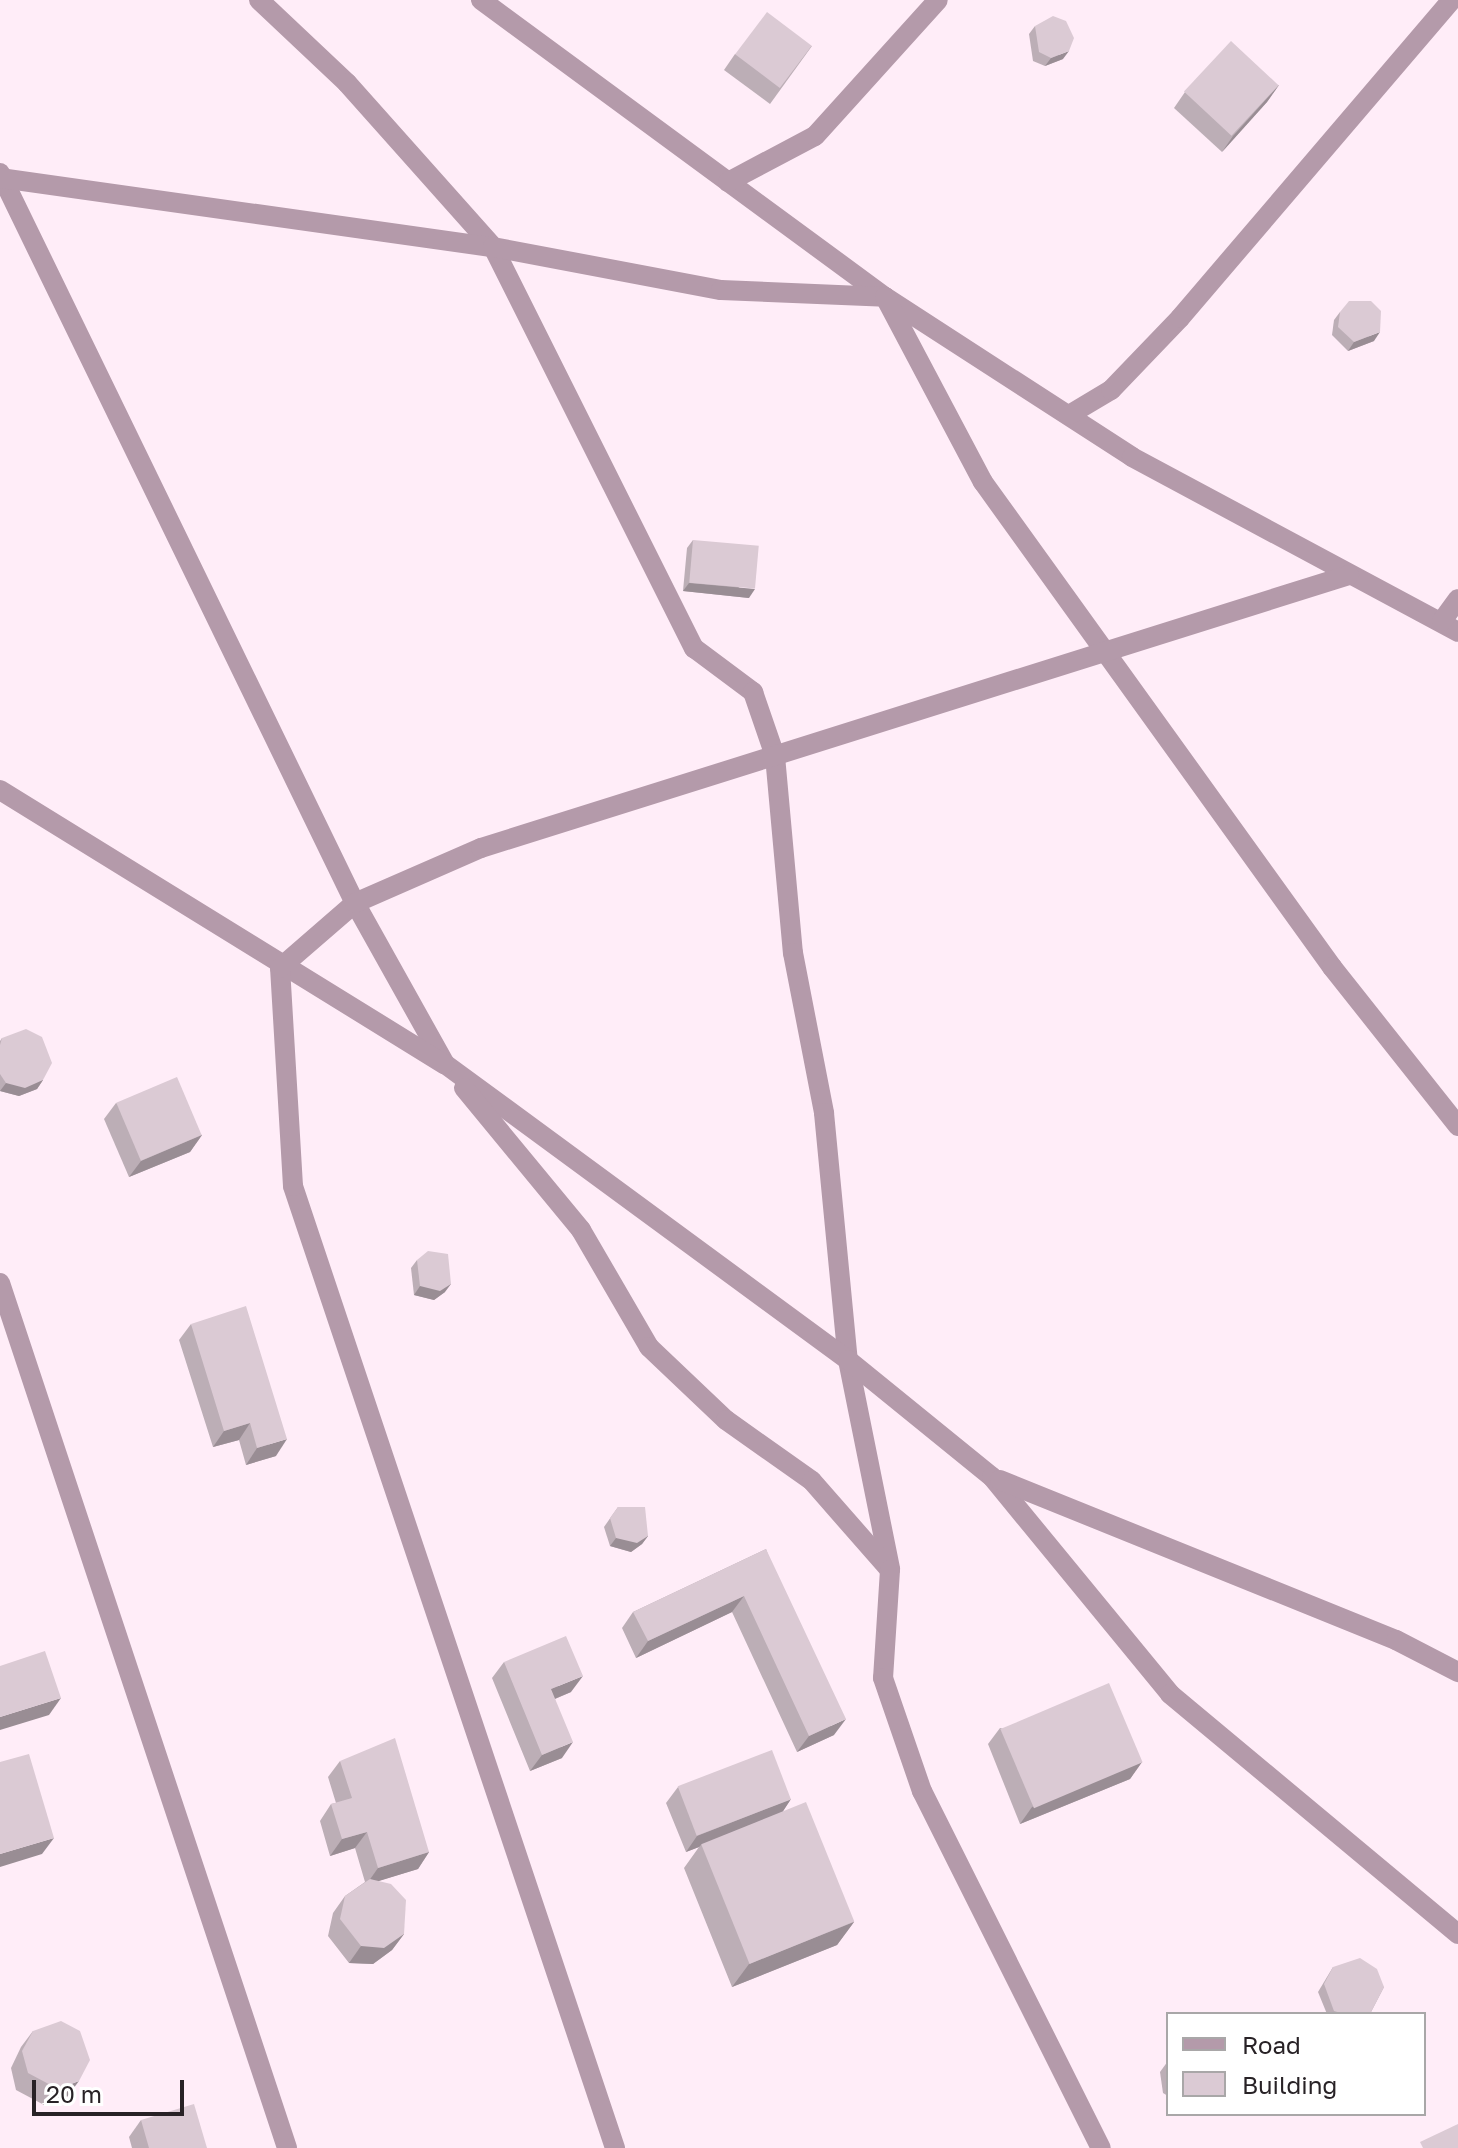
<!DOCTYPE html>
<style>
body{margin:0}
#map{position:relative;width:1458px;height:2148px;overflow:hidden;background:#ffedf8;font-family:"Golos Text",sans-serif}
div>[style]{position:absolute}
[style*='--x']{left:calc(var(--x)*1px);top:calc(var(--y)*1px);width:calc(var(--w)*1px);rotate:calc(var(--a)*1deg)}
.minor>*{height:20px;margin:-10px;padding:0 10px;transform-origin:10px;border-radius:10px;background:#b49aaa}
.wall>*{inset:0;background:#bcaeb6}
.shaded-wall>*{inset:0;background:#998d94}
.building>*{inset:0;background:#dbcad4;transform-origin:0 0}
span{translate:-50% -50%;white-space:nowrap;text-align:center;line-height:1.15;-webkit-text-stroke:7px #fff;paint-order:stroke}
.legend{position:absolute;left:1166px;top:2012px;width:260px;height:104px;box-sizing:border-box;background:#fff;border:2px solid #a9a7a8;margin:0;padding:10px 14px;list-style:none;font-size:24px;color:#282226}
.legend li{display:flex;align-items:center;gap:16px;height:40px}
.legend b{width:40px;border:2px solid #a9a7a8}
.scale{position:absolute;left:32px;top:2080px;width:152px;height:36px;box-sizing:border-box;border:4px solid #282226;border-top:0;padding-left:10px;font-size:24px;line-height:28px;white-space:nowrap;color:#282226;-webkit-text-stroke:6px #fff;paint-order:stroke}
</style>
<div id="map">
<div class="minor">
<i style="--x:259;--y:0;--w:121;--a:43.3"></i>
<i style="--x:347;--y:83;--w:220;--a:48.3"></i>
<i style="--x:493;--y:247;--w:449;--a:63.4"></i>
<i style="--x:694;--y:648;--w:74;--a:36.7"></i>
<i style="--x:753;--y:692;--w:68;--a:71"></i>
<i style="--x:775;--y:756;--w:198;--a:84.8"></i>
<i style="--x:793;--y:953;--w:163;--a:79"></i>
<i style="--x:824;--y:1113;--w:248;--a:84.5"></i>
<i style="--x:848;--y:1360;--w:213;--a:78.6"></i>
<i style="--x:481;--y:0;--w:501;--a:36.32"></i>
<i style="--x:885;--y:297;--w:294;--a:32.9"></i>
<i style="--x:1132;--y:457;--w:370;--a:28.2"></i>
<i style="--x:0;--y:173;--w:812;--a:64.07"></i>
<i style="--x:355;--y:903;--w:184;--a:60.8"></i>
<i style="--x:445;--y:1064;--w:500;--a:36.3"></i>
<i style="--x:848;--y:1360;--w:186;--a:39.1"></i>
<i style="--x:992;--y:1477;--w:281;--a:50.6"></i>
<i style="--x:1170;--y:1694;--w:375;--a:39.8"></i>
<i style="--x:0;--y:178;--w:498;--a:8"></i>
<i style="--x:493;--y:247;--w:232;--a:10.7"></i>
<i style="--x:721;--y:290;--w:164;--a:2.4"></i>
<i style="--x:885;--y:297;--w:209;--a:62.1"></i>
<i style="--x:983;--y:482;--w:598;--a:54.26"></i>
<i style="--x:1332;--y:967;--w:203;--a:51.6"></i>
<i style="--x:728;--y:182;--w:98;--a:-27.9"></i>
<i style="--x:815;--y:136;--w:183;--a:-47.9"></i>
<i style="--x:1069;--y:415;--w:49;--a:-30.8"></i>
<i style="--x:1111;--y:390;--w:100;--a:-46.2"></i>
<i style="--x:1180;--y:318;--w:418;--a:-49.5"></i>
<i style="--x:1442;--y:621;--w:27;--a:-54"></i>
<i style="--x:0;--y:790;--w:522;--a:31.68"></i>
<i style="--x:464;--y:1088;--w:184;--a:50.5"></i>
<i style="--x:581;--y:1230;--w:135;--a:59.8"></i>
<i style="--x:649;--y:1347;--w:106;--a:43.5"></i>
<i style="--x:726;--y:1420;--w:105;--a:35.3"></i>
<i style="--x:812;--y:1481;--w:118;--a:48.8"></i>
<i style="--x:890;--y:1570;--w:108;--a:93.7"></i>
<i style="--x:883;--y:1678;--w:120;--a:71"></i>
<i style="--x:922;--y:1791;--w:399;--a:63.4"></i>
<i style="--x:0;--y:1283;--w:911;--a:71.64"></i>
<i style="--x:1000;--y:1480;--w:427;--a:22"></i>
<i style="--x:1396;--y:1640;--w:70;--a:27.3"></i>
<i style="--x:615;--y:2148;--w:1014;--a:-108.51"></i>
<i style="--x:293;--y:1186;--w:218;--a:-93.4"></i>
<i style="--x:280;--y:968;--w:99;--a:-40.9"></i>
<i style="--x:355;--y:903;--w:137;--a:-23.6"></i>
<i style="--x:481;--y:848;--w:910;--a:-17.46"></i>
</div>
<div class="wall">
<i style="clip-path:polygon(1035px 26px,1063px 59px,1045px 66px,1033px 61px,1029px 34px)"></i>
<i style="clip-path:polygon(812px 46px,770px 104px,724px 70px,735px 54px)"></i>
<i style="clip-path:polygon(1279px 85px,1267px 102px,1222px 152px,1174px 108px,1185px 92px)"></i>
<i style="clip-path:polygon(1340px 312px,1374px 341px,1348px 351px,1332px 335px,1334px 320px)"></i>
<i style="clip-path:polygon(693px 540px,749px 598px,683px 591px,687px 548px)"></i>
<i style="clip-path:polygon(2px 1038px,43px 1080px,37px 1089px,19px 1096px,0 1091px,0 1041px)"></i>
<i style="clip-path:polygon(116px 1103px,202px 1135px,190px 1152px,129px 1177px,104px 1119px)"></i>
<i style="clip-path:polygon(417px 1260px,445px 1292px,434px 1300px,414px 1295px,411px 1268px)"></i>
<i style="clip-path:polygon(191px 1324px,276px 1456px,246px 1465px,239px 1440px,213px 1447px,179px 1340px)"></i>
<i style="clip-path:polygon(618px 1507px,648px 1536px,642px 1544px,631px 1552px,610px 1546px,604px 1527px)"></i>
<i style="clip-path:polygon(766px 1549px,834px 1735px,797px 1752px,732px 1612px,636px 1658px,622px 1628px,633px 1612px)"></i>
<i style="clip-path:polygon(504px 1662px,571px 1692px,555px 1699px,562px 1758px,530px 1771px,492px 1678px)"></i>
<i style="clip-path:polygon(1000px 1728px,1142px 1762px,1130px 1779px,1020px 1824px,988px 1744px)"></i>
<i style="clip-path:polygon(340px 1761px,429px 1852px,418px 1869px,378px 1881px,404px 1934px,392px 1950px,373px 1964px,349px 1963px,328px 1936px,333px 1913px,345px 1896px,365px 1882px,355px 1848px,330px 1856px,320px 1821px,331px 1804px,336px 1803px,328px 1777px)"></i>
<i style="clip-path:polygon(678px 1787px,791px 1799px,782px 1812px,854px 1922px,837px 1945px,732px 1987px,684px 1868px,699px 1847px,686px 1852px,666px 1803px)"></i>
<i style="clip-path:polygon(1333px 1967px,1384px 1987px,1370px 2014px,1327px 2014px,1318px 1992px)"></i>
<i style="clip-path:polygon(33px 2031px,67px 2097px,46px 2106px,16px 2090px,11px 2068px,21px 2047px)"></i>
<i style="clip-path:polygon(1168px 2061px,1168px 2096px,1163px 2093px,1160px 2072px)"></i>
<i style="clip-path:polygon(141px 2120px,207px 2148px,132px 2148px,129px 2137px)"></i>
</div>
<div class="shaded-wall">
<i style="clip-path:polygon(1069px 51px,1063px 59px,1045px 66px,1051px 58px)"></i>
<i style="clip-path:polygon(1279px 85px,1267px 102px,1222px 152px,1233px 136px)"></i>
<i style="clip-path:polygon(1380px 332px,1374px 341px,1348px 351px,1354px 342px)"></i>
<i style="clip-path:polygon(689px 583px,755px 589px,749px 598px,683px 591px)"></i>
<i style="clip-path:polygon(43px 1080px,37px 1089px,19px 1096px,0 1091px,6px 1083px)"></i>
<i style="clip-path:polygon(202px 1135px,190px 1152px,129px 1177px,141px 1161px)"></i>
<i style="clip-path:polygon(451px 1284px,445px 1292px,434px 1300px,414px 1295px,420px 1286px)"></i>
<i style="clip-path:polygon(250px 1423px,239px 1440px,213px 1447px,224px 1431px)"></i>
<i style="clip-path:polygon(287px 1439px,276px 1456px,246px 1465px,257px 1448px)"></i>
<i style="clip-path:polygon(648px 1536px,642px 1544px,631px 1552px,610px 1546px,616px 1538px)"></i>
<i style="clip-path:polygon(744px 1596px,732px 1612px,636px 1658px,648px 1641px)"></i>
<i style="clip-path:polygon(583px 1676px,571px 1692px,540px 1705px,551px 1689px)"></i>
<i style="clip-path:polygon(61px 1698px,49px 1715px,0 1730px,0 1717px)"></i>
<i style="clip-path:polygon(846px 1719px,834px 1735px,797px 1752px,809px 1736px)"></i>
<i style="clip-path:polygon(573px 1742px,562px 1758px,530px 1771px,542px 1755px)"></i>
<i style="clip-path:polygon(1142px 1762px,1130px 1779px,1020px 1824px,1032px 1807px)"></i>
<i style="clip-path:polygon(791px 1799px,780px 1816px,701px 1845px,699px 1847px,686px 1852px,697px 1836px)"></i>
<i style="clip-path:polygon(367px 1832px,355px 1848px,330px 1856px,342px 1839px)"></i>
<i style="clip-path:polygon(54px 1838px,42px 1854px,0 1867px,0 1854px)"></i>
<i style="clip-path:polygon(429px 1852px,418px 1869px,366px 1885px,378px 1868px)"></i>
<i style="clip-path:polygon(854px 1922px,837px 1945px,732px 1987px,749px 1964px)"></i>
<i style="clip-path:polygon(404px 1934px,392px 1950px,373px 1964px,349px 1963px,361px 1946px)"></i>
<i style="clip-path:polygon(79px 2081px,67px 2097px,46px 2106px,58px 2089px)"></i>
</div>
<div class="building">
<i style="left:767px;top:12px;width:56px;height:53px;rotate:37deg"></i>
<i style="clip-path:polygon(1053px 16px,1066px 21px,1074px 38px,1069px 51px,1051px 58px,1039px 52px,1035px 26px)"></i>
<i style="left:1231px;top:41px;width:65px;height:69px;rotate:43deg"></i>
<i style="clip-path:polygon(1349px 301px,1371px 301px,1381px 311px,1380px 332px,1354px 342px,1338px 327px,1340px 312px)"></i>
<i style="left:693px;top:540px;width:66px;height:43px;rotate:5deg"></i>
<i style="clip-path:polygon(26px 1029px,42px 1037px,52px 1063px,43px 1080px,25px 1088px,6px 1083px,0 1074px,0 1045px,2px 1038px)"></i>
<i style="left:177px;top:1077px;width:63px;height:66px;rotate:67deg"></i>
<i style="clip-path:polygon(428px 1251px,448px 1254px,451px 1284px,440px 1291px,420px 1286px,417px 1260px)"></i>
<i style="clip-path:polygon(246px 1306px,287px 1439px,257px 1448px,250px 1423px,224px 1431px,191px 1324px)"></i>
<i style="clip-path:polygon(618px 1507px,645px 1507px,648px 1536px,637px 1543px,616px 1538px,610px 1518px)"></i>
<i style="clip-path:polygon(766px 1549px,846px 1719px,809px 1736px,744px 1596px,648px 1641px,633px 1612px)"></i>
<i style="clip-path:polygon(566px 1636px,583px 1676px,551px 1689px,573px 1742px,542px 1755px,504px 1662px)"></i>
<i style="clip-path:polygon(45px 1651px,61px 1698px,0 1717px,0 1666px)"></i>
<i style="left:1109px;top:1683px;width:86px;height:118px;rotate:67deg"></i>
<i style="clip-path:polygon(395px 1738px,429px 1852px,378px 1868px,367px 1832px,342px 1839px,331px 1804px,352px 1798px,340px 1761px)"></i>
<i style="left:772px;top:1750px;width:53px;height:101px;rotate:69deg"></i>
<i style="clip-path:polygon(29px 1754px,54px 1838px,0 1854px,0 1762px)"></i>
<i style="left:806px;top:1802px;width:129px;height:113px;rotate:68deg"></i>
<i style="clip-path:polygon(370px 1879px,391px 1884px,406px 1900px,404px 1934px,384px 1948px,361px 1946px,340px 1919px,345px 1896px)"></i>
<i style="clip-path:polygon(1360px 1958px,1377px 1969px,1384px 1987px,1371px 2012px,1364px 2014px,1344px 2014px,1334px 2011px,1324px 1984px,1333px 1967px)"></i>
<i style="clip-path:polygon(61px 2021px,80px 2031px,90px 2060px,79px 2081px,58px 2089px,28px 2073px,22px 2051px,33px 2031px)"></i>
<i style="clip-path:polygon(194px 2104px,207px 2148px,149px 2148px,141px 2120px)"></i>
<i style="clip-path:polygon(1458px 2124px,1458px 2148px,1423px 2148px,1420px 2142px)"></i>
</div>
<ul class="legend">
<li><b style="height:10px;background:#b49aaa"></b>Road</li>
<li><b style="height:22px;background:#dbcad4"></b>Building</li>
</ul>
<div class="scale">20 m</div>
</div>
